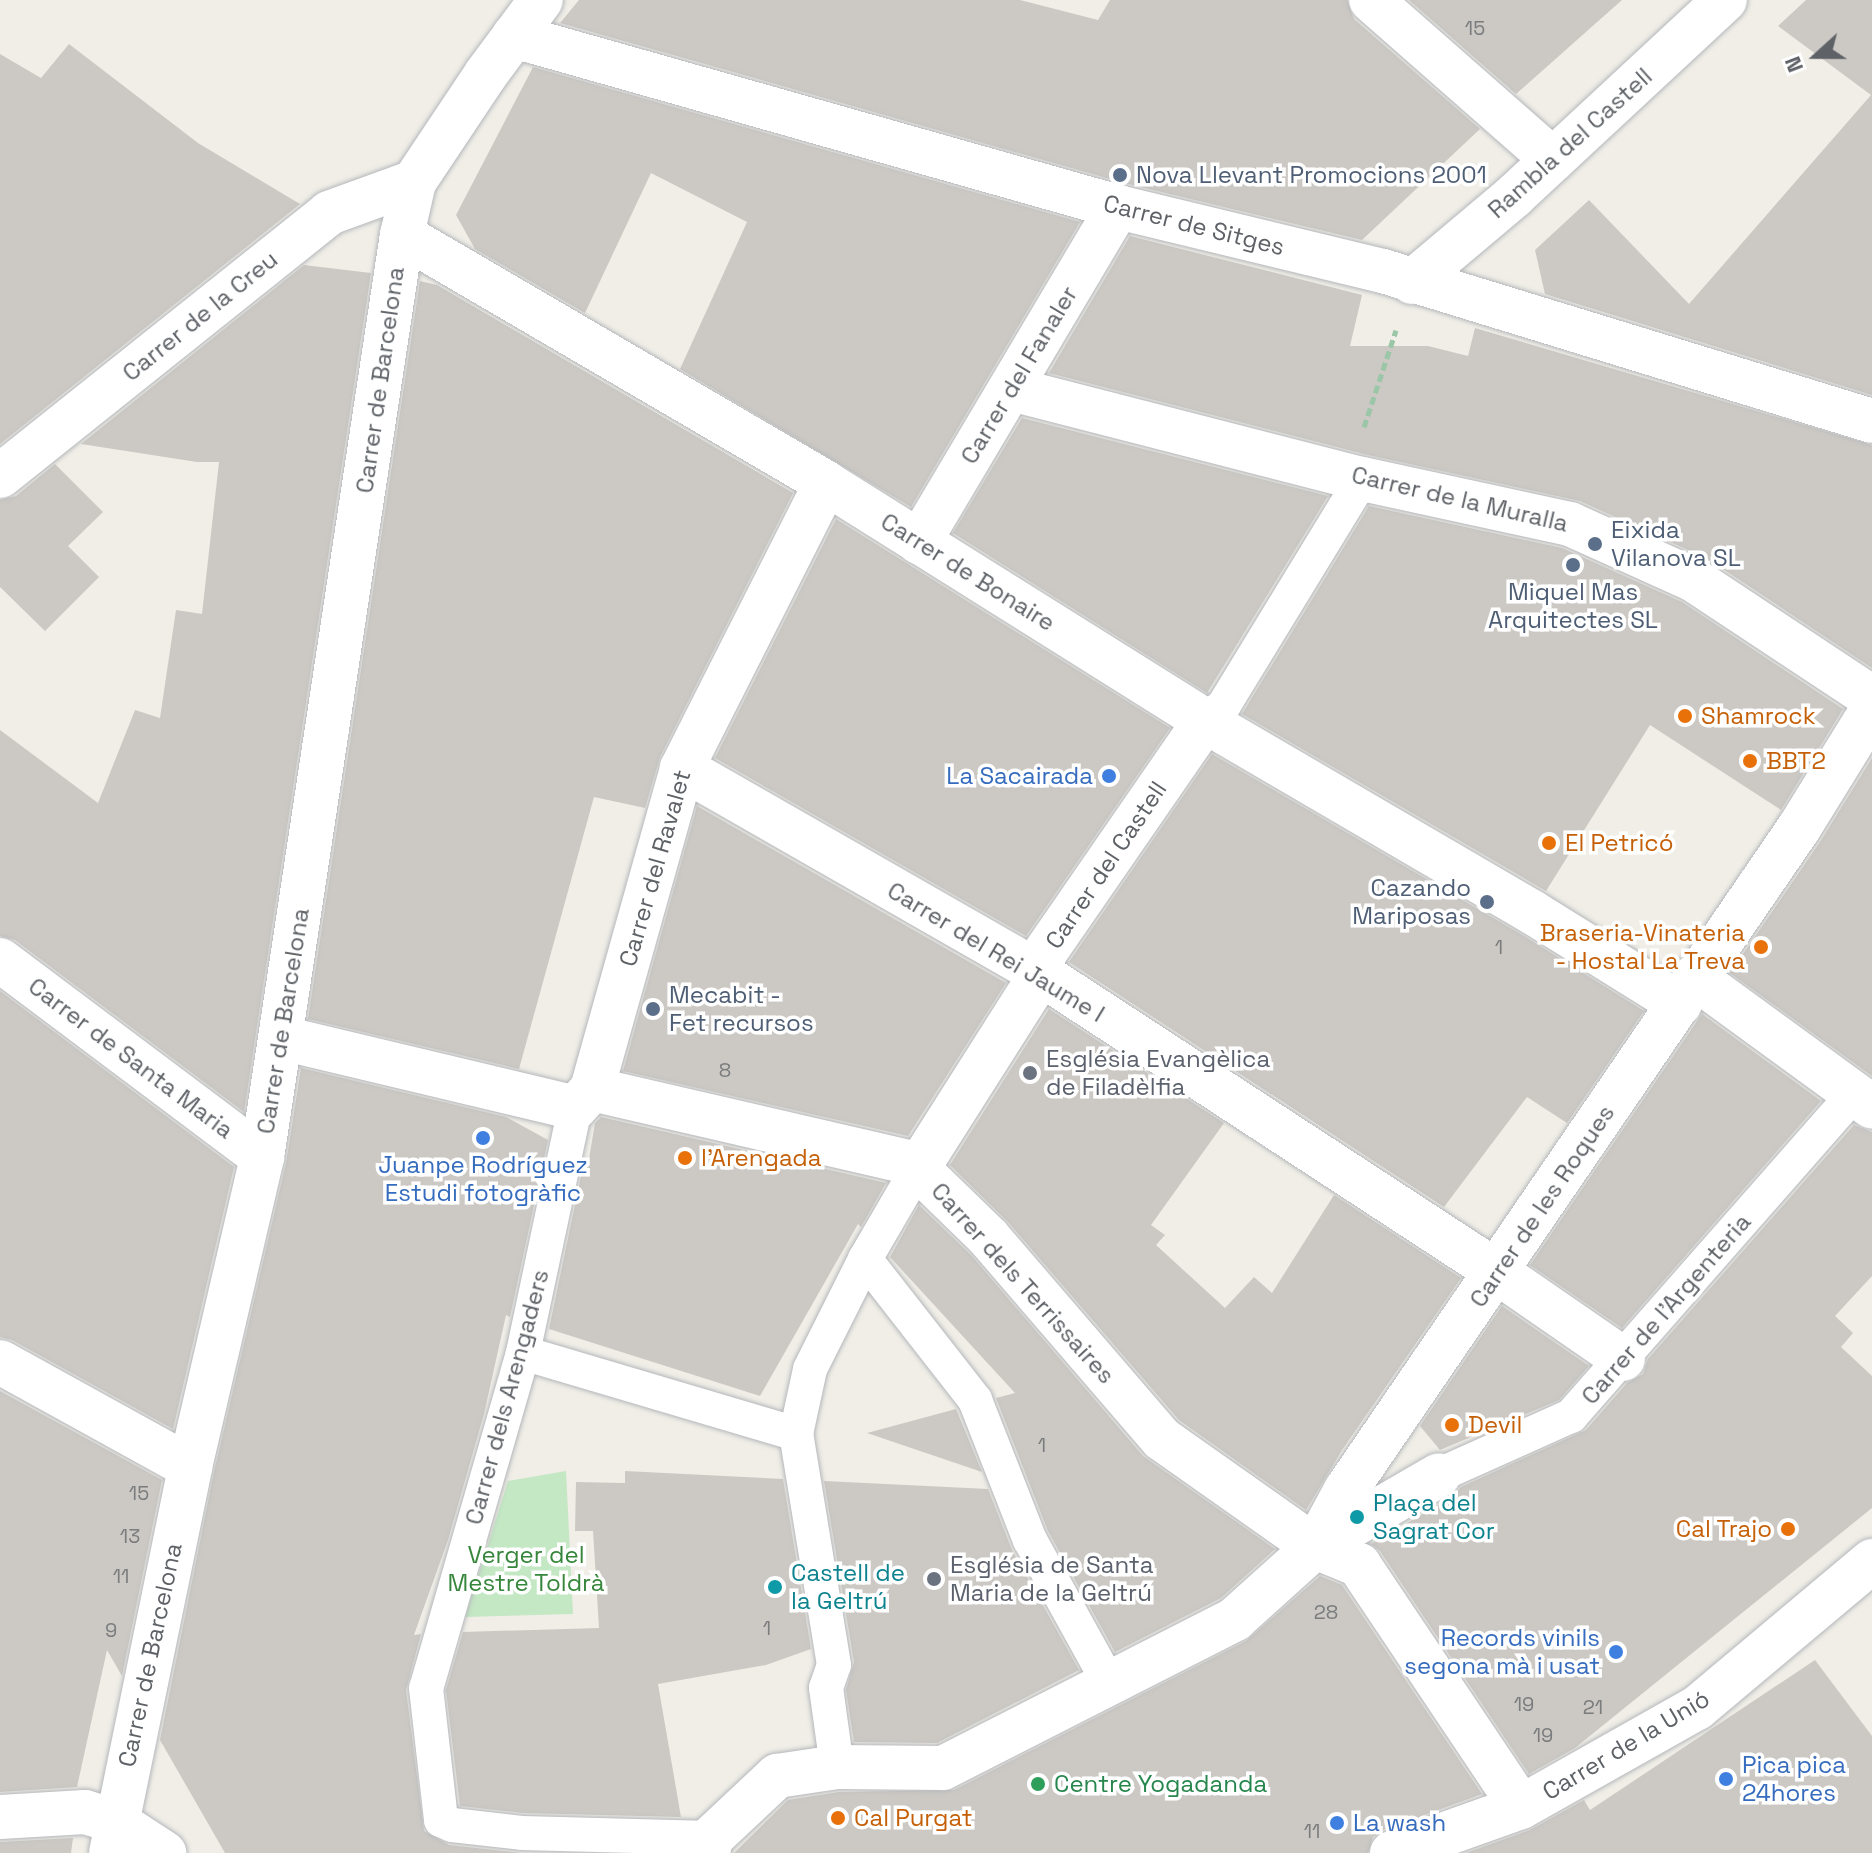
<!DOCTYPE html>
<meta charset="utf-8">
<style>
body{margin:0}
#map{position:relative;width:1872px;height:1853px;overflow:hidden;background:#f0eee7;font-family:"Space Grotesk",sans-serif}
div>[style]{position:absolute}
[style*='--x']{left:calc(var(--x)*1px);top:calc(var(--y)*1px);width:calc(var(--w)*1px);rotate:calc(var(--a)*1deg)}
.green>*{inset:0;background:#c4e7c4}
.building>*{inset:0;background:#ccc9c4}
.path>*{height:5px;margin-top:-2.5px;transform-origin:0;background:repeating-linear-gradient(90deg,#9bc6a8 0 8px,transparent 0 12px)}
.roads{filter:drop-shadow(0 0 2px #b4b7bb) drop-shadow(0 0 2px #b4b7bb)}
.pedestrian>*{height:34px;margin:-17px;padding:0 17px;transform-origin:17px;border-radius:17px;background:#fff}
.minor>*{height:44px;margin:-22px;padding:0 22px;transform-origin:22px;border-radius:22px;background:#fff}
.dots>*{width:22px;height:22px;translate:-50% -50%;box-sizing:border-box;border:4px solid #fff;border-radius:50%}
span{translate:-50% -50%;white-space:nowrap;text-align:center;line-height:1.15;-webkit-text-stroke:7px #fff;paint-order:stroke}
.number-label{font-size:20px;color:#7a7c7e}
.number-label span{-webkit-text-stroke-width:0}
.street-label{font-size:24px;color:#5e6267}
.service-label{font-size:24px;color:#4e5e75}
.left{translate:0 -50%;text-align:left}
.right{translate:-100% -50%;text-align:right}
.food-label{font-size:24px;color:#c56008}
.shop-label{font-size:24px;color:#366cbe}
.worship-label{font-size:24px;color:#5b616d}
.culture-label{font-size:24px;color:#0d838f}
.park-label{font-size:24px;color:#36863b}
.leisure-label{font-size:24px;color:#27864d}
.north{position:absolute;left:1776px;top:16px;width:80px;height:80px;-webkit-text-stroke:6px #fff;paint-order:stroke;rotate:249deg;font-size:22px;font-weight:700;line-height:32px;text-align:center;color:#5e6267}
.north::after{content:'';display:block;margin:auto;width:28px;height:36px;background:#5e6267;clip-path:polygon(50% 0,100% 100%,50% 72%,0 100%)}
</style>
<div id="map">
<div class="green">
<i style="clip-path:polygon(566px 1471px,573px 1614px,465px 1617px,508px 1481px)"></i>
</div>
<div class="building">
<i style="clip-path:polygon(579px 0,1020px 0,1098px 20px,1110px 0,1347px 0,1354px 19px,1480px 129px,1362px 240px,1124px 183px,560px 23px)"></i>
<i style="clip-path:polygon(1409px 0,1622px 0,1516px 94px)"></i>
<i style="clip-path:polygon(1806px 0,1872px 0,1872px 395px,1545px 294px,1535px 250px,1589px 200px,1689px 304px,1871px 95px,1778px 26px)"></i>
<i style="clip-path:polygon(69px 44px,198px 143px,300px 204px,0 444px,0 54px,41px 78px)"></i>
<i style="clip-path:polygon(533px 67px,1080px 222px,911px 507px,680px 369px,747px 222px,651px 173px,585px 313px,475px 249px,456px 215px)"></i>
<i style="clip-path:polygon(1130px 236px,1362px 295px,1350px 346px,1428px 346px,1468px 356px,1475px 328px,1872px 445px,1872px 668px,1708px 559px,1580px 501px,1368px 455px,1049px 373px)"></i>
<i style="clip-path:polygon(304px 265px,371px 273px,244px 1112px,15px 940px,0 936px,0 730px,98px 803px,135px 710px,160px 718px,176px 610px,202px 614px,219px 462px,197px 462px,81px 444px)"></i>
<i style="clip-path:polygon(420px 281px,437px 285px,793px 493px,660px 757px,645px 808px,594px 797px,519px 1069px,308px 1019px)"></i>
<i style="clip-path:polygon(1022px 418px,1328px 496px,1207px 693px,953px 533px)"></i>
<i style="clip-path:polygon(55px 464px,103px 512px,68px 546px,99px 577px,45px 631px,0 587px,0 500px,16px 496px)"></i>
<i style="clip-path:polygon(1369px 506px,1562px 548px,1682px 602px,1843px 709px,1781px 810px,1650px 725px,1546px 891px,1242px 714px)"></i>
<i style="clip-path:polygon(836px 519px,1170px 728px,1026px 936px,715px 758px)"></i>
<i style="clip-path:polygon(1212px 754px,1519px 933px,1644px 1011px,1567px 1123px,1527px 1097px,1444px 1207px,1069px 962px)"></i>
<i style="clip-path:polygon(1872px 758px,1872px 1076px,1730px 973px,1820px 842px)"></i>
<i style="clip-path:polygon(697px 806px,1006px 983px,908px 1136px,623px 1071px)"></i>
<i style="clip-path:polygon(0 991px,234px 1167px,173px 1429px,12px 1340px,0 1337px)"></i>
<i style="clip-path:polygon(1049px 1009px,1224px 1123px,1151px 1225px,1165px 1235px,1156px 1245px,1225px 1308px,1254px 1277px,1272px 1293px,1334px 1195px,1461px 1278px,1342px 1450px,1306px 1510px,1179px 1420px,1008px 1222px,950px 1165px)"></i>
<i style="clip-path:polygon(1702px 1014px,1821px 1101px,1622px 1328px,1530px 1265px)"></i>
<i style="clip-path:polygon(301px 1068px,506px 1117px,548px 1140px,510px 1317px,506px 1315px,484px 1414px,448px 1540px,414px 1635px,421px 1634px,406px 1690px,424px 1831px,449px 1845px,521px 1853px,225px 1853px,160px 1740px,214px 1472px,286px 1163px)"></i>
<i style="clip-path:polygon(601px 1117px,886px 1183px,861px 1227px,858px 1224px,760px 1396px,549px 1329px,585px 1157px,589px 1159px,595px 1123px)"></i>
<i style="clip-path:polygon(1854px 1125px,1872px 1132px,1872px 1276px,1835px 1316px,1853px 1333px,1841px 1347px,1872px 1376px,1872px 1508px,1575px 1748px,1529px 1774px,1380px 1551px,1371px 1544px,1452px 1497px,1461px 1487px,1586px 1430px,1627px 1383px,1643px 1374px,1648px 1359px)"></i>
<i style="clip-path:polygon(919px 1205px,971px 1255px,1143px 1456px,1275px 1549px,1221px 1598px,1115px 1652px,1048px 1531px,996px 1398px,1015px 1393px,890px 1257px)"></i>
<i style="clip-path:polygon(1502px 1306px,1589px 1366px,1559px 1400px,1440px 1450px,1420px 1426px)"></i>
<i style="clip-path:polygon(0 1391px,162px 1480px,122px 1676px,107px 1650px,77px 1787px,0 1792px)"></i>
<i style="clip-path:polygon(956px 1409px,982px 1472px,867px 1433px)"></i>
<i style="clip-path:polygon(625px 1471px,783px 1479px,811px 1649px,766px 1665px,658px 1684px,681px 1817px,523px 1813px,460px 1806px,446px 1690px,463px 1632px,599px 1628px,593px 1531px,575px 1531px,576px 1482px,625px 1483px)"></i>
<i style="clip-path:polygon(824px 1481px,988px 1489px,1012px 1550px,1079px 1670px,937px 1743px,854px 1742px,846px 1690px,854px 1662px)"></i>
<i style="clip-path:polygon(1320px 1576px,1342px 1585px,1482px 1794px,1383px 1830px,1373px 1837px,1368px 1853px,734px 1853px,788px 1800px,839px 1792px,954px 1790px,1246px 1641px)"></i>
<i style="clip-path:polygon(1815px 1660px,1872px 1736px,1872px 1853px,1466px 1853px,1530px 1830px,1584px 1800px,1590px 1810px)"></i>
<i style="clip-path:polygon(73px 1838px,71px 1853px,0 1853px,0 1842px)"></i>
</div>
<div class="path">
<i style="--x:1364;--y:427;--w:102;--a:-71.7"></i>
</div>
<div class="roads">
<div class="pedestrian">
<i style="--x:1205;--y:721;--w:25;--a:-40"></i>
<i style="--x:1224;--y:705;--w:265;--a:-58.6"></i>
<i style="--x:575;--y:1108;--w:250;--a:102"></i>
<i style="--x:523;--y:1353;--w:349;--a:106.1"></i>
<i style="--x:426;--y:1688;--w:133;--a:83.5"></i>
<i style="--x:441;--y:1820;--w:12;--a:24"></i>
<i style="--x:452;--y:1825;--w:70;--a:6.5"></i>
<i style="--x:522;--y:1833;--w:189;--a:1.5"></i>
<i style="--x:865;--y:1259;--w:179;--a:52"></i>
<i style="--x:975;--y:1400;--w:150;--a:68.6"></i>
<i style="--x:1030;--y:1540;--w:163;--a:61.1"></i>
<i style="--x:523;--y:1353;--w:285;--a:16.5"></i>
<i style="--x:1439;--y:1475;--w:145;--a:-24.1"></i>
<i style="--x:1571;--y:1416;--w:430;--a:-48.7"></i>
<i style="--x:837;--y:1767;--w:80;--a:-97.9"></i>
<i style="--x:826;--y:1688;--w:24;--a:-71"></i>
<i style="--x:834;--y:1665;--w:234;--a:-99.3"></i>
<i style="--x:796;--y:1434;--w:66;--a:-77.8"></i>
<i style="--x:810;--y:1369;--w:123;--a:-63.4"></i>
<i style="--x:865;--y:1259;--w:105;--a:-59.8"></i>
</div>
<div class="minor">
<i style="--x:1371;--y:0;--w:242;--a:41.3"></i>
<i style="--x:514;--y:36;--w:628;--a:15.81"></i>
<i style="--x:1118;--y:207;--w:273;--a:13.6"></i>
<i style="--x:1383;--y:271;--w:511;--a:17.05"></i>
<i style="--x:402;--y:235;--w:491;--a:30.3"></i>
<i style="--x:826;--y:483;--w:448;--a:32.1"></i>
<i style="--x:1205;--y:721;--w:379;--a:30.3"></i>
<i style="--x:1532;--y:912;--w:174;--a:31.9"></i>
<i style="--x:1412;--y:282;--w:133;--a:-40.1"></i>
<i style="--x:1514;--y:196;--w:288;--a:-42.9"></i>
<i style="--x:1011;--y:389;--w:362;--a:14.4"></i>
<i style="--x:1362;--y:479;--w:213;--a:12.2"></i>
<i style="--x:1570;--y:524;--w:136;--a:24.3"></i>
<i style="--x:1694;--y:580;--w:214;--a:33.5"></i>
<i style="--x:0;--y:476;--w:421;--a:-38.6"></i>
<i style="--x:329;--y:213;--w:90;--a:-20"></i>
<i style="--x:919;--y:542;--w:390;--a:-59.3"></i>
<i style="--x:682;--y:768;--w:414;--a:29.8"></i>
<i style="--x:1041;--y:974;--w:545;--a:33.16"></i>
<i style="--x:1497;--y:1272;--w:153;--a:34.6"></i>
<i style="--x:0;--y:960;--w:328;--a:36.9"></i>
<i style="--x:1694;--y:977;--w:220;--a:36.1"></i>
<i style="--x:282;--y:1038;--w:301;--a:13.4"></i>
<i style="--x:575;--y:1108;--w:25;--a:-48"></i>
<i style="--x:592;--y:1089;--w:333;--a:-74.3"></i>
<i style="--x:682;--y:768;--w:319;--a:-63.2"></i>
<i style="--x:592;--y:1089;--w:328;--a:13"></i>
<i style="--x:912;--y:1163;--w:107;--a:44.2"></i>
<i style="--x:989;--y:1238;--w:265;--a:49.3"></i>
<i style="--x:1162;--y:1439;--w:187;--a:35.2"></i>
<i style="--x:1315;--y:1547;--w:48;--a:22.2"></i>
<i style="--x:1359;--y:1565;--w:291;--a:56.2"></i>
<i style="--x:918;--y:1168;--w:230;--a:-57.6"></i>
<i style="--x:1041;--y:974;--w:20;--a:-81"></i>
<i style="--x:1044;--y:954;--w:283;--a:-55.4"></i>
<i style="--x:0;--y:1362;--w:217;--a:28.9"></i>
<i style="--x:1315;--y:1547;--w:65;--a:-61.5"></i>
<i style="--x:1346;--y:1490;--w:802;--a:-55.62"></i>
<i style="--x:1799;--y:828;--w:139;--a:-58.3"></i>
<i style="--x:0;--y:1817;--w:85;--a:-3.4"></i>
<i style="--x:85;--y:1812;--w:31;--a:17"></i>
<i style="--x:115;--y:1821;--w:59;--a:33.1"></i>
<i style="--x:111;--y:1853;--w:394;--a:-78.4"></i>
<i style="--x:190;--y:1467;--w:318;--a:-76.9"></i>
<i style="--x:262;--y:1157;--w:933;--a:-81.37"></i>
<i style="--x:402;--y:235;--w:54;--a:-77.2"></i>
<i style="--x:414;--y:182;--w:130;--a:-56.3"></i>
<i style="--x:486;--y:74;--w:92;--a:-53.4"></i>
<i style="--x:708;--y:1853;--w:15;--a:-79"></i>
<i style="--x:711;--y:1838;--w:91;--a:-43.2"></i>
<i style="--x:777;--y:1776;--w:61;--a:-8.5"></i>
<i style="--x:837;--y:1767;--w:106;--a:0.5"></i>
<i style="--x:943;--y:1768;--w:328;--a:-27"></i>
<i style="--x:1235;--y:1619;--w:108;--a:-42"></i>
<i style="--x:1315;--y:1547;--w:143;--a:-30.1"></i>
<i style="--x:1392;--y:1853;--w:137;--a:-19.6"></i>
<i style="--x:1521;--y:1807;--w:202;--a:-29.4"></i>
<i style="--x:1697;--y:1708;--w:229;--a:-40"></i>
</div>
</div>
<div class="dots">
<i style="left:1120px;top:175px;background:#5c6f8a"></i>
<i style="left:1595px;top:544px;background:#5c6f8a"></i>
<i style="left:1573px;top:565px;background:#5c6f8a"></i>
<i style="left:1685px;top:716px;background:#e8710a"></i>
<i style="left:1750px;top:761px;background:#e8710a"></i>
<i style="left:1109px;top:776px;background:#3f7fe0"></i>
<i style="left:1549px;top:843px;background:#e8710a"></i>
<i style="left:1487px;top:902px;background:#5c6f8a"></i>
<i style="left:1761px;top:947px;background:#e8710a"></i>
<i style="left:653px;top:1009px;background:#5c6f8a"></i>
<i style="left:1030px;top:1073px;background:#6b7280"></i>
<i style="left:483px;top:1138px;background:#3f7fe0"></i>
<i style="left:685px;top:1158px;background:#e8710a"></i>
<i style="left:1452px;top:1425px;background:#e8710a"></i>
<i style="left:1357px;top:1517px;background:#0f9aa8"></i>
<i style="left:1788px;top:1529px;background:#e8710a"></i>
<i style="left:934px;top:1579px;background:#6b7280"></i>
<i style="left:775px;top:1587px;background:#0f9aa8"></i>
<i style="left:1616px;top:1652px;background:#3f7fe0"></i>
<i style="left:1726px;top:1779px;background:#3f7fe0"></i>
<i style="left:1038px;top:1784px;background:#2e9e5b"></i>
<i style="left:838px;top:1818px;background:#e8710a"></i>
<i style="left:1337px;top:1823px;background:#3f7fe0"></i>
</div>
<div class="number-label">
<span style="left:1475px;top:28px">15</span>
<span style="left:1499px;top:947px">1</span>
<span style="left:725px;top:1070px">8</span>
<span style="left:1042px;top:1445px">1</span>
<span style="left:139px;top:1493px">15</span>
<span style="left:130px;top:1536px">13</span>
<span style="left:121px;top:1576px">11</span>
<span style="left:1326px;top:1612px">28</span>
<span style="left:767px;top:1628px">1</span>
<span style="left:111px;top:1630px">9</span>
<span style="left:1524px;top:1704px">19</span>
<span style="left:1593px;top:1707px">21</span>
<span style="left:1543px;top:1735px">19</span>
<span style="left:1312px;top:1831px">11</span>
</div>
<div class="street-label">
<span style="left:1570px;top:143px;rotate:-42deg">Rambla del Castell</span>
<span style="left:1194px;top:225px;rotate:14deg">Carrer de Sitges</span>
<span style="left:200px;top:316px;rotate:-39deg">Carrer de la Creu</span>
<span style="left:1019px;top:375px;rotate:-59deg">Carrer del Fanaler</span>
<span style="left:380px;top:380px;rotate:-82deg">Carrer de Barcelona</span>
<span style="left:1460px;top:499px;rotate:13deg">Carrer de la Muralla</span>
<span style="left:968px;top:572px;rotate:32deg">Carrer de Bonaire</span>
<span style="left:1106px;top:865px;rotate:-56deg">Carrer del Castell</span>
<span style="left:655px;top:868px;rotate:-74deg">Carrer del Ravalet</span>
<span style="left:996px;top:952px;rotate:31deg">Carrer del Rei Jaume I</span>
<span style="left:283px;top:1021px;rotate:-81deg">Carrer de Barcelona</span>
<span style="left:131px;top:1058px;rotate:37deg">Carrer de Santa Maria</span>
<span style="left:1542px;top:1206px;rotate:-56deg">Carrer de les Roques</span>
<span style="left:1023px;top:1283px;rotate:48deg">Carrer dels Terrissaires</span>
<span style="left:1666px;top:1309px;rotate:-49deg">Carrer de l'Argenteria</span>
<span style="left:507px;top:1397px;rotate:-75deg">Carrer dels Arengaders</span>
<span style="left:150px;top:1655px;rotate:-78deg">Carrer de Barcelona</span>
<span style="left:1626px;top:1745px;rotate:-31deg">Carrer de la Unió</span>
</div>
<div class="service-label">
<span class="left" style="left:1136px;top:175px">Nova Llevant Promocions 2001</span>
<span class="left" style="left:1611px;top:544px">Eixida<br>Vilanova SL</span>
<span style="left:1573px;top:606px">Miquel Mas<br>Arquitectes SL</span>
<span class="right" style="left:1471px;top:902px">Cazando<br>Mariposas</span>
<span class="left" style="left:669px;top:1009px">Mecabit -<br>Fet recursos</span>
</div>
<div class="food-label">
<span class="left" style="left:1701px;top:716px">Shamrock</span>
<span class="left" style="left:1766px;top:761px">BBT2</span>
<span class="left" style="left:1565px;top:843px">El Petricó</span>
<span class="right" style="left:1745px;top:947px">Braseria-Vinateria<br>- Hostal La Treva</span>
<span class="left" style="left:701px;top:1158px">l'Arengada</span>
<span class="left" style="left:1468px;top:1425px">Devil</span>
<span class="right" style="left:1772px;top:1529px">Cal Trajo</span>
<span class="left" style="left:854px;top:1818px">Cal Purgat</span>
</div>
<div class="shop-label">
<span class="right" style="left:1093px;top:776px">La Sacairada</span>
<span style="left:483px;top:1179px">Juanpe Rodríguez<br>Estudi fotogràfic</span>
<span class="right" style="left:1600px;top:1652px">Records vinils<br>segona mà i usat</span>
<span class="left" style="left:1742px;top:1779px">Pica pica<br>24hores</span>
<span class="left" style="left:1353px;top:1823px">La wash</span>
</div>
<div class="worship-label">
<span class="left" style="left:1046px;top:1073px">Església Evangèlica<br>de Filadèlfia</span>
<span class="left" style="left:950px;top:1579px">Església de Santa<br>Maria de la Geltrú</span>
</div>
<div class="culture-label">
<span class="left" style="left:1373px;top:1517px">Plaça del<br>Sagrat Cor</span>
<span class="left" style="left:791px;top:1587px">Castell de<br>la Geltrú</span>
</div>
<div class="park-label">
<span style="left:526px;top:1569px">Verger del<br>Mestre Toldrà</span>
</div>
<div class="leisure-label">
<span class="left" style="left:1054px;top:1784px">Centre Yogadanda</span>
</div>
<div class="north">N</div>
</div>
